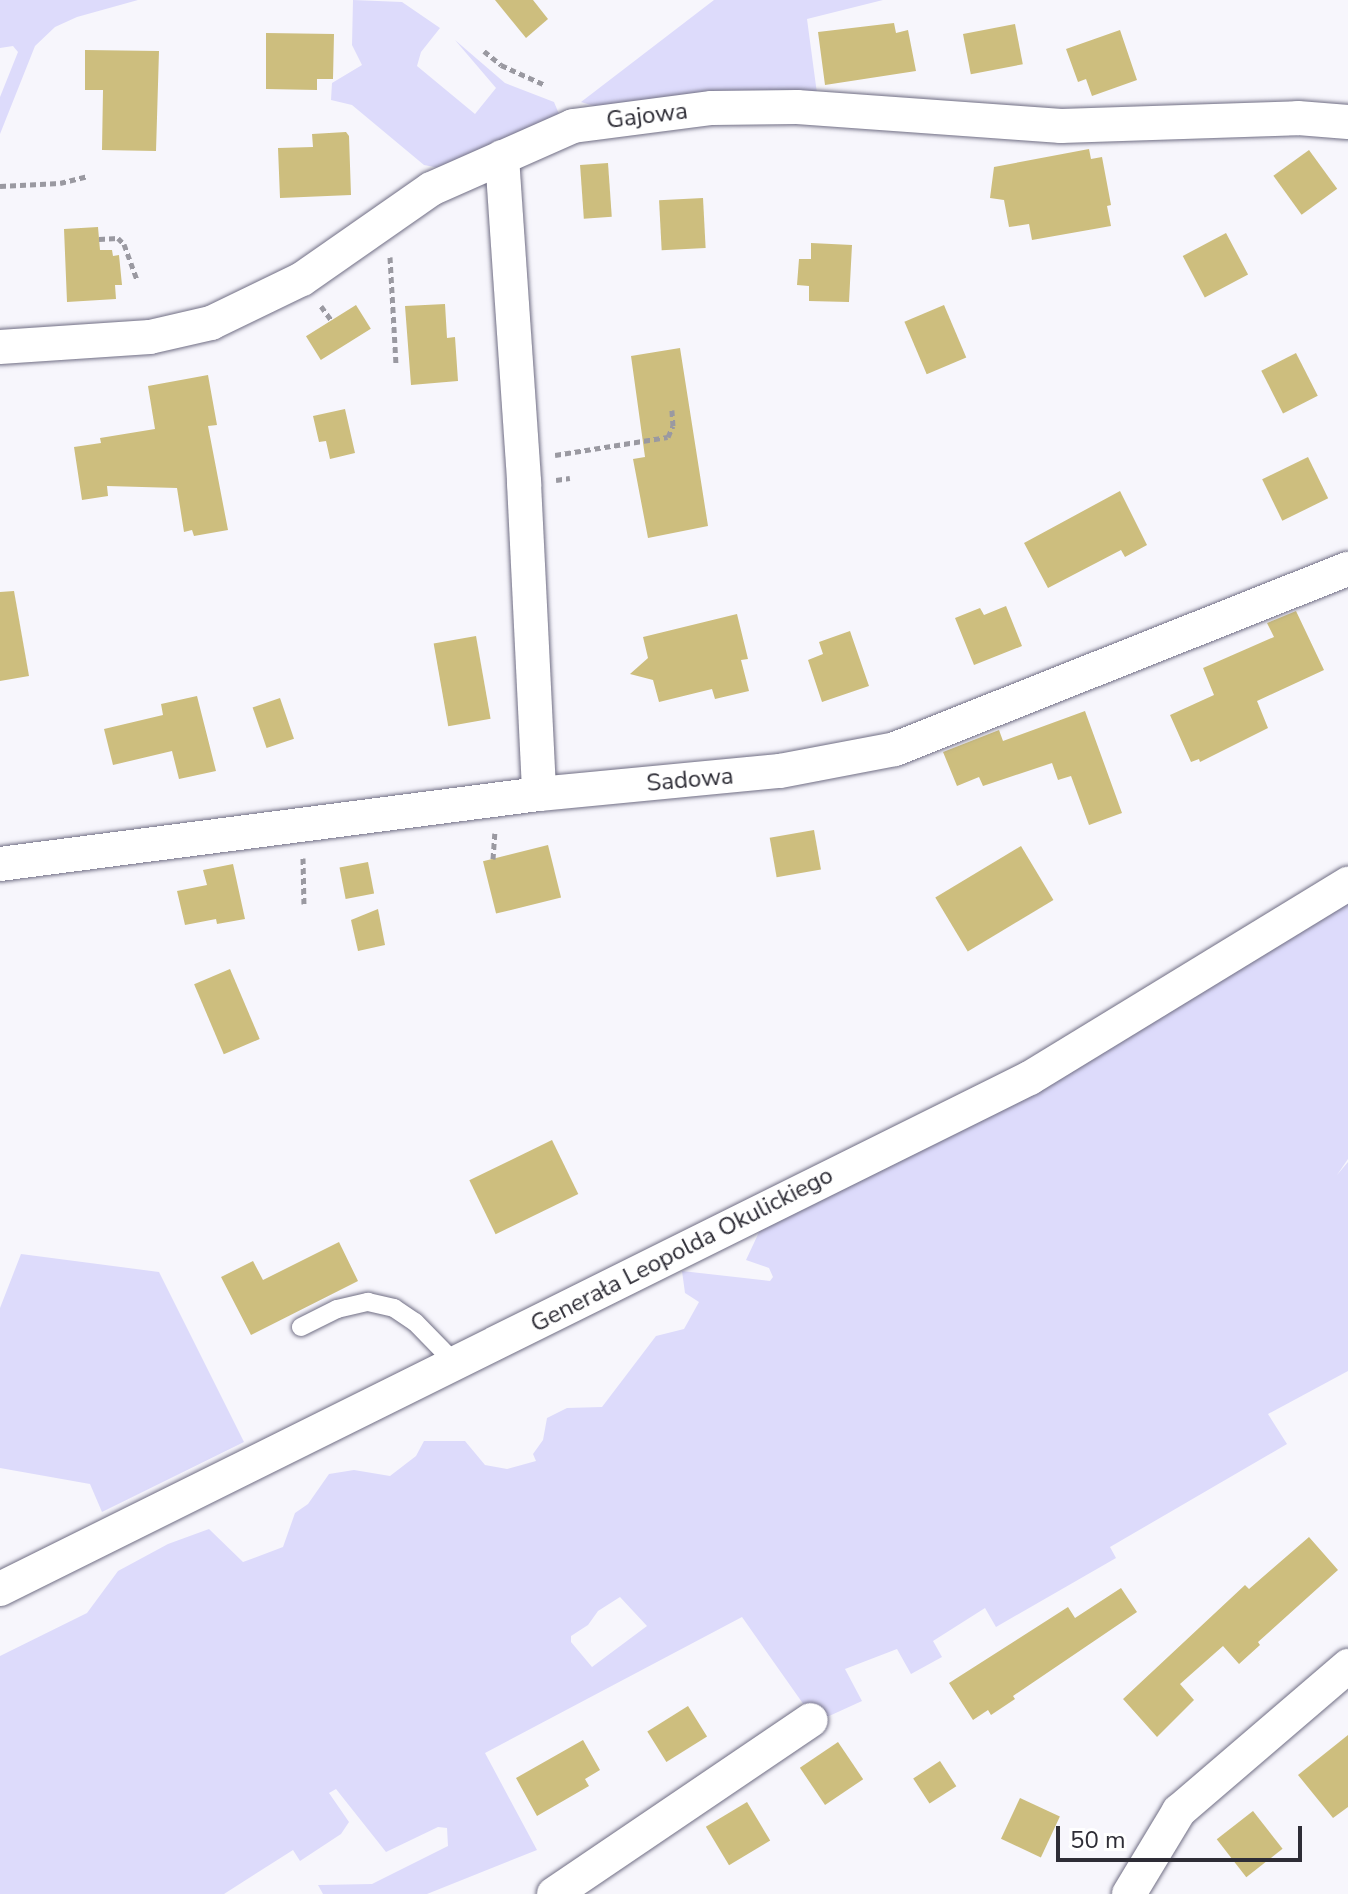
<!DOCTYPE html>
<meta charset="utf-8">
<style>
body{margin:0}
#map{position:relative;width:1348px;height:1894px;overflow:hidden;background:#f7f6fc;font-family:"Nunito Sans",sans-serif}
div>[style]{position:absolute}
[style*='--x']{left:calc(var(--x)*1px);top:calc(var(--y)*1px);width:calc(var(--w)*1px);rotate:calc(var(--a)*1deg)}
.green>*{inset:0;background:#dddbfb}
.building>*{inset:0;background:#cdbe7e;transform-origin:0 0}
.path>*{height:5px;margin-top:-2.5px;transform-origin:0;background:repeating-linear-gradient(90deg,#9a99a1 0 6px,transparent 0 10px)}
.roads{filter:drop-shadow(0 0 2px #706e84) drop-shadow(0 0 2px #706e84)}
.service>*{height:18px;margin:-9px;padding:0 9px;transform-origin:9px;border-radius:9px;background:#fff}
.minor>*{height:34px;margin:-17px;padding:0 17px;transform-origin:17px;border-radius:17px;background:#fff}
span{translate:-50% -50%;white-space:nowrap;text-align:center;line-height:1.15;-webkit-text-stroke:7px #fff;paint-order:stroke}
.street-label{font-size:24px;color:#2e2d36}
.scale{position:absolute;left:1056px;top:1826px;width:246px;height:36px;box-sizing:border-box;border:4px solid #2e2d36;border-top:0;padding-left:10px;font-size:24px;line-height:28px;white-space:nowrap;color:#2e2d36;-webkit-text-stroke:6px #fff;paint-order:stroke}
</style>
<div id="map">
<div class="green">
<i style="clip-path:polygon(0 0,138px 0,77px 17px,55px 27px,35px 46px,0 134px,0 97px,18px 52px,13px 46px,0 48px)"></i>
<i style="clip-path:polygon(353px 0,402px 2px,440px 28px,421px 52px,417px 66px,475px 114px,496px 88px,455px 40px,505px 83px,554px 102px,559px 114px,444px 169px,424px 165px,352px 105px,331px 100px,332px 83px,362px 65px,352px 45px)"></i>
<i style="clip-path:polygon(714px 0,883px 0,807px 19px,818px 101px,614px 112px,581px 102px)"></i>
<i style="clip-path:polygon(evenodd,1348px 894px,1348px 1159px,1337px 1175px,1348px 1162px,1348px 1371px,1268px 1414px,1287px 1444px,1110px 1547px,1116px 1558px,996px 1627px,985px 1608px,933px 1641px,942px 1657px,911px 1674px,897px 1649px,845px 1669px,862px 1701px,816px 1722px,742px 1617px,485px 1753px,537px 1850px,427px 1894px,323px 1894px,318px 1885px,372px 1884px,448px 1846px,447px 1828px,438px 1827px,386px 1852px,336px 1789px,329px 1793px,349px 1822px,341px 1834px,300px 1861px,293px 1850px,224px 1894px,0 1894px,0 1656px,87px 1613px,118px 1571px,168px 1544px,209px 1529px,243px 1562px,283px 1547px,295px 1513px,308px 1504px,329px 1474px,354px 1470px,390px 1476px,416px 1456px,424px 1441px,465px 1441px,485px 1465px,507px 1469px,536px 1461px,533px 1454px,543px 1440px,547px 1418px,567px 1408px,602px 1407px,656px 1336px,684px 1329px,699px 1302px,685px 1293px,682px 1271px,770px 1281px,773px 1277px,769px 1268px,746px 1260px,767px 1215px,1348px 894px,620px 1597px,647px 1626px,592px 1667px,571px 1642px,571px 1636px,588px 1625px,598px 1611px,620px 1597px)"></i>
<i style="clip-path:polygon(21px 1254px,159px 1272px,244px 1442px,102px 1512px,90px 1484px,0 1468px,0 1308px)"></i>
</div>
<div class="building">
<i style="clip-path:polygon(495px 0,533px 0,548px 19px,526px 38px)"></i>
<i style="clip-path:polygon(894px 23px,896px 33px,908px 30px,916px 71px,825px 85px,818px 32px)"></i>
<i style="left:1015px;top:24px;width:41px;height:53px;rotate:79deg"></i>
<i style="clip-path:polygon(1120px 30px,1137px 80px,1092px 96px,1086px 79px,1078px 82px,1066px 49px)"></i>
<i style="clip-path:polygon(266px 33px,334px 34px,333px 79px,317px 79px,317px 90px,266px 89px)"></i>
<i style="clip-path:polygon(85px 50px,159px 51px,156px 151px,102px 150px,103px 90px,85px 90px)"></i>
<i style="clip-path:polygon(346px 132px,349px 136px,351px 195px,280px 198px,278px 148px,313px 147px,312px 134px)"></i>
<i style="clip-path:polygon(1089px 149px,1091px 159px,1102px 157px,1111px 205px,1107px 206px,1111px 226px,1032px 240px,1029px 224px,1009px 227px,1004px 200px,990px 198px,994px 167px)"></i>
<i style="left:1309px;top:150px;width:48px;height:44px;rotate:54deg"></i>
<i style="left:608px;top:163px;width:54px;height:28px;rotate:86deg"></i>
<i style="left:703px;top:198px;width:50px;height:44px;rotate:87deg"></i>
<i style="clip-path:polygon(98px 227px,100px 250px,112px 250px,113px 256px,119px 255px,122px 285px,115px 285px,116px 299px,67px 302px,64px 229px)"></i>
<i style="left:1226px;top:233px;width:47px;height:49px;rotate:62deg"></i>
<i style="clip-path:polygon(811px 243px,852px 245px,849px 302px,809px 301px,809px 286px,797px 285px,799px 259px,811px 259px)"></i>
<i style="clip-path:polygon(445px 304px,447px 338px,455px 337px,458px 381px,411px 385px,405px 306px)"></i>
<i style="left:356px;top:305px;width:28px;height:59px;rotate:58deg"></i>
<i style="left:944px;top:305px;width:57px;height:43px;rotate:67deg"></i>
<i style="clip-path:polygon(680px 348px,708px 526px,648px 538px,633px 459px,645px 457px,631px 356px)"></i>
<i style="left:1296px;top:353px;width:48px;height:39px;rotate:63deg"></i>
<i style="clip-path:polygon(208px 375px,217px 425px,208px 426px,228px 530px,194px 536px,192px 530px,184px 532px,177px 488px,107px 486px,108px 496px,82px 500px,74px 447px,101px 443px,100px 438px,155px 429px,148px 386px)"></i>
<i style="clip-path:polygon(345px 409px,355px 453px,330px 459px,326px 441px,319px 442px,313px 416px)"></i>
<i style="left:1308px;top:457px;width:46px;height:51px;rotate:64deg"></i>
<i style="clip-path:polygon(1120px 491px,1147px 545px,1125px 557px,1121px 550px,1048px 588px,1024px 543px)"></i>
<i style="clip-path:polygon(14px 591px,29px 676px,0 681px,0 592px)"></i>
<i style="clip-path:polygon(1006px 606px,1022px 646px,974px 665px,955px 618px,980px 608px,984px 615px)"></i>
<i style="clip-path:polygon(1296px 611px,1324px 670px,1257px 701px,1268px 728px,1200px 762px,1199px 759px,1191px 762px,1170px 715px,1214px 695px,1203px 668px,1274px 637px,1267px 623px)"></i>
<i style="clip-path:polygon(737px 614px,748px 659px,741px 660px,749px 691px,715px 699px,712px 689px,659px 702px,653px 680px,630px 674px,648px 658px,643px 637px)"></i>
<i style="clip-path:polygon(850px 631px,869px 686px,822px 702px,808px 660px,823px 654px,819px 642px)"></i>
<i style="left:476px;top:636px;width:84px;height:43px;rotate:80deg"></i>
<i style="clip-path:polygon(197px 696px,216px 771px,179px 779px,172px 751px,113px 765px,104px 729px,163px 715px,161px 704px)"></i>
<i style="left:280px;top:698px;width:43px;height:29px;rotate:71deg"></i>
<i style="clip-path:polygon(1085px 711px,1122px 813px,1089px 825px,1071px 776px,1058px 780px,1052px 763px,983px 786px,979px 777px,957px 786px,943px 752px,999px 730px,1003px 741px)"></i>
<i style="left:814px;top:830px;width:40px;height:45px;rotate:80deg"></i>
<i style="left:548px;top:845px;width:54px;height:67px;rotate:76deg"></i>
<i style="left:1021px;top:846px;width:63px;height:100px;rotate:59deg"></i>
<i style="left:368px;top:862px;width:32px;height:29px;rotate:79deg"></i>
<i style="clip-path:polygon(233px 864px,245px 919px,217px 924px,216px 919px,185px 925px,177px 891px,207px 885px,203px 870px)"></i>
<i style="clip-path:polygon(378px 909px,385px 945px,358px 951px,351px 920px)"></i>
<i style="left:230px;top:969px;width:76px;height:39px;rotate:67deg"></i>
<i style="left:552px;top:1140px;width:60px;height:92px;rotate:64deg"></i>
<i style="clip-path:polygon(339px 1242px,358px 1281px,251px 1335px,221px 1277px,253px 1261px,263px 1280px)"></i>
<i style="clip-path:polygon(1309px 1537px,1338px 1570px,1258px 1642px,1260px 1645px,1239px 1664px,1223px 1646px,1180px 1684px,1194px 1700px,1157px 1737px,1123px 1699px,1245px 1585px,1249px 1589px)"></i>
<i style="clip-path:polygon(1121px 1588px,1137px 1612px,1013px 1696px,1015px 1699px,991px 1715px,988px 1710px,973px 1720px,949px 1683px,1068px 1607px,1075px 1618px)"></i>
<i style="left:688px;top:1706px;width:36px;height:48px;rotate:58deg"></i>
<i style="clip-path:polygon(1348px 1735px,1348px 1807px,1333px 1818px,1298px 1775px)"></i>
<i style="clip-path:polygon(583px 1740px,600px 1770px,585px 1779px,589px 1786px,537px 1816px,516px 1778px)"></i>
<i style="left:838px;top:1742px;width:45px;height:46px;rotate:56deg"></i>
<i style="left:940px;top:1761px;width:30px;height:32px;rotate:57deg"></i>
<i style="left:1020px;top:1798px;width:44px;height:45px;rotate:25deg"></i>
<i style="left:747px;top:1802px;width:45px;height:48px;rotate:59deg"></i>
<i style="left:1253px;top:1811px;width:48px;height:46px;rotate:52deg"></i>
</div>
<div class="path">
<i style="--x:484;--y:51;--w:22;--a:39"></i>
<i style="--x:501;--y:65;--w:48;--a:24.4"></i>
<i style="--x:0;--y:186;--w:60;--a:-2.9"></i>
<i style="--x:60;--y:183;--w:29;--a:-14"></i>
<i style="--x:99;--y:239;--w:19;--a:-3"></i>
<i style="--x:118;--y:238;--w:8;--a:45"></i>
<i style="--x:124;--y:244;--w:37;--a:70"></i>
<i style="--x:390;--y:257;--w:108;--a:86.8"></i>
<i style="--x:321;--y:306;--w:17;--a:54"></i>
<i style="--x:555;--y:455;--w:114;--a:-9.1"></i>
<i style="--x:668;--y:437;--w:12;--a:-66"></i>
<i style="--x:673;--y:426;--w:16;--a:-94"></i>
<i style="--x:556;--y:480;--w:14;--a:-8"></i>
<i style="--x:303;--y:858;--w:46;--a:88.8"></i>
<i style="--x:493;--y:859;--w:26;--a:-86"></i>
</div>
<div class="roads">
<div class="service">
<i style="--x:301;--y:1327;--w:40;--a:-26.6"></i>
<i style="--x:337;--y:1309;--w:32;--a:-13"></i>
<i style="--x:368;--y:1302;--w:27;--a:13"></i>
<i style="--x:394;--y:1308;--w:25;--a:34"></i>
<i style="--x:415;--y:1322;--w:59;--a:45.7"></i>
</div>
<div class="minor">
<i style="--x:502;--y:157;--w:327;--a:86.1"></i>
<i style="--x:524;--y:483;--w:311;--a:87.2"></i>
<i style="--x:0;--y:347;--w:150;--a:-3.8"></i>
<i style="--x:150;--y:337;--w:63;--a:-12.9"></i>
<i style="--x:211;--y:323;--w:101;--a:-25.8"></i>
<i style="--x:302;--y:279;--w:157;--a:-34.9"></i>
<i style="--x:431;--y:189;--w:155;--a:-23.9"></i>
<i style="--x:573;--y:126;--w:140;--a:-7.4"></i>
<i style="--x:712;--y:108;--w:85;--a:-0.7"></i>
<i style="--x:797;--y:107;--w:265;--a:4.1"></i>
<i style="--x:1061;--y:126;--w:237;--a:-1.9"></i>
<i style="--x:1298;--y:118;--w:50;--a:4.6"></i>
<i style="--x:0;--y:864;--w:544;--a:-7.4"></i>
<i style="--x:539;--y:794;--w:242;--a:-5.5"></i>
<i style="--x:780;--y:771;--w:117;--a:-10.8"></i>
<i style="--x:895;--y:749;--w:487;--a:-21.7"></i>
<i style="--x:0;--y:1589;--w:1150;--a:-26.39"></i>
<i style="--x:1030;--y:1078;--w:373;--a:-31.4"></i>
<i style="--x:554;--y:1894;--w:310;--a:-34.1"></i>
<i style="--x:1129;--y:1894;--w:97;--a:-58.9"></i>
<i style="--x:1179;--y:1811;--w:223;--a:-40.6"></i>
</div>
</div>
<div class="street-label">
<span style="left:647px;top:116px;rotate:-7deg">Gajowa</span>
<span style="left:690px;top:780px;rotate:-5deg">Sadowa</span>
<span style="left:682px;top:1250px;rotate:-27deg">Generała Leopolda Okulickiego</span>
</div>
<div class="scale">50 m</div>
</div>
